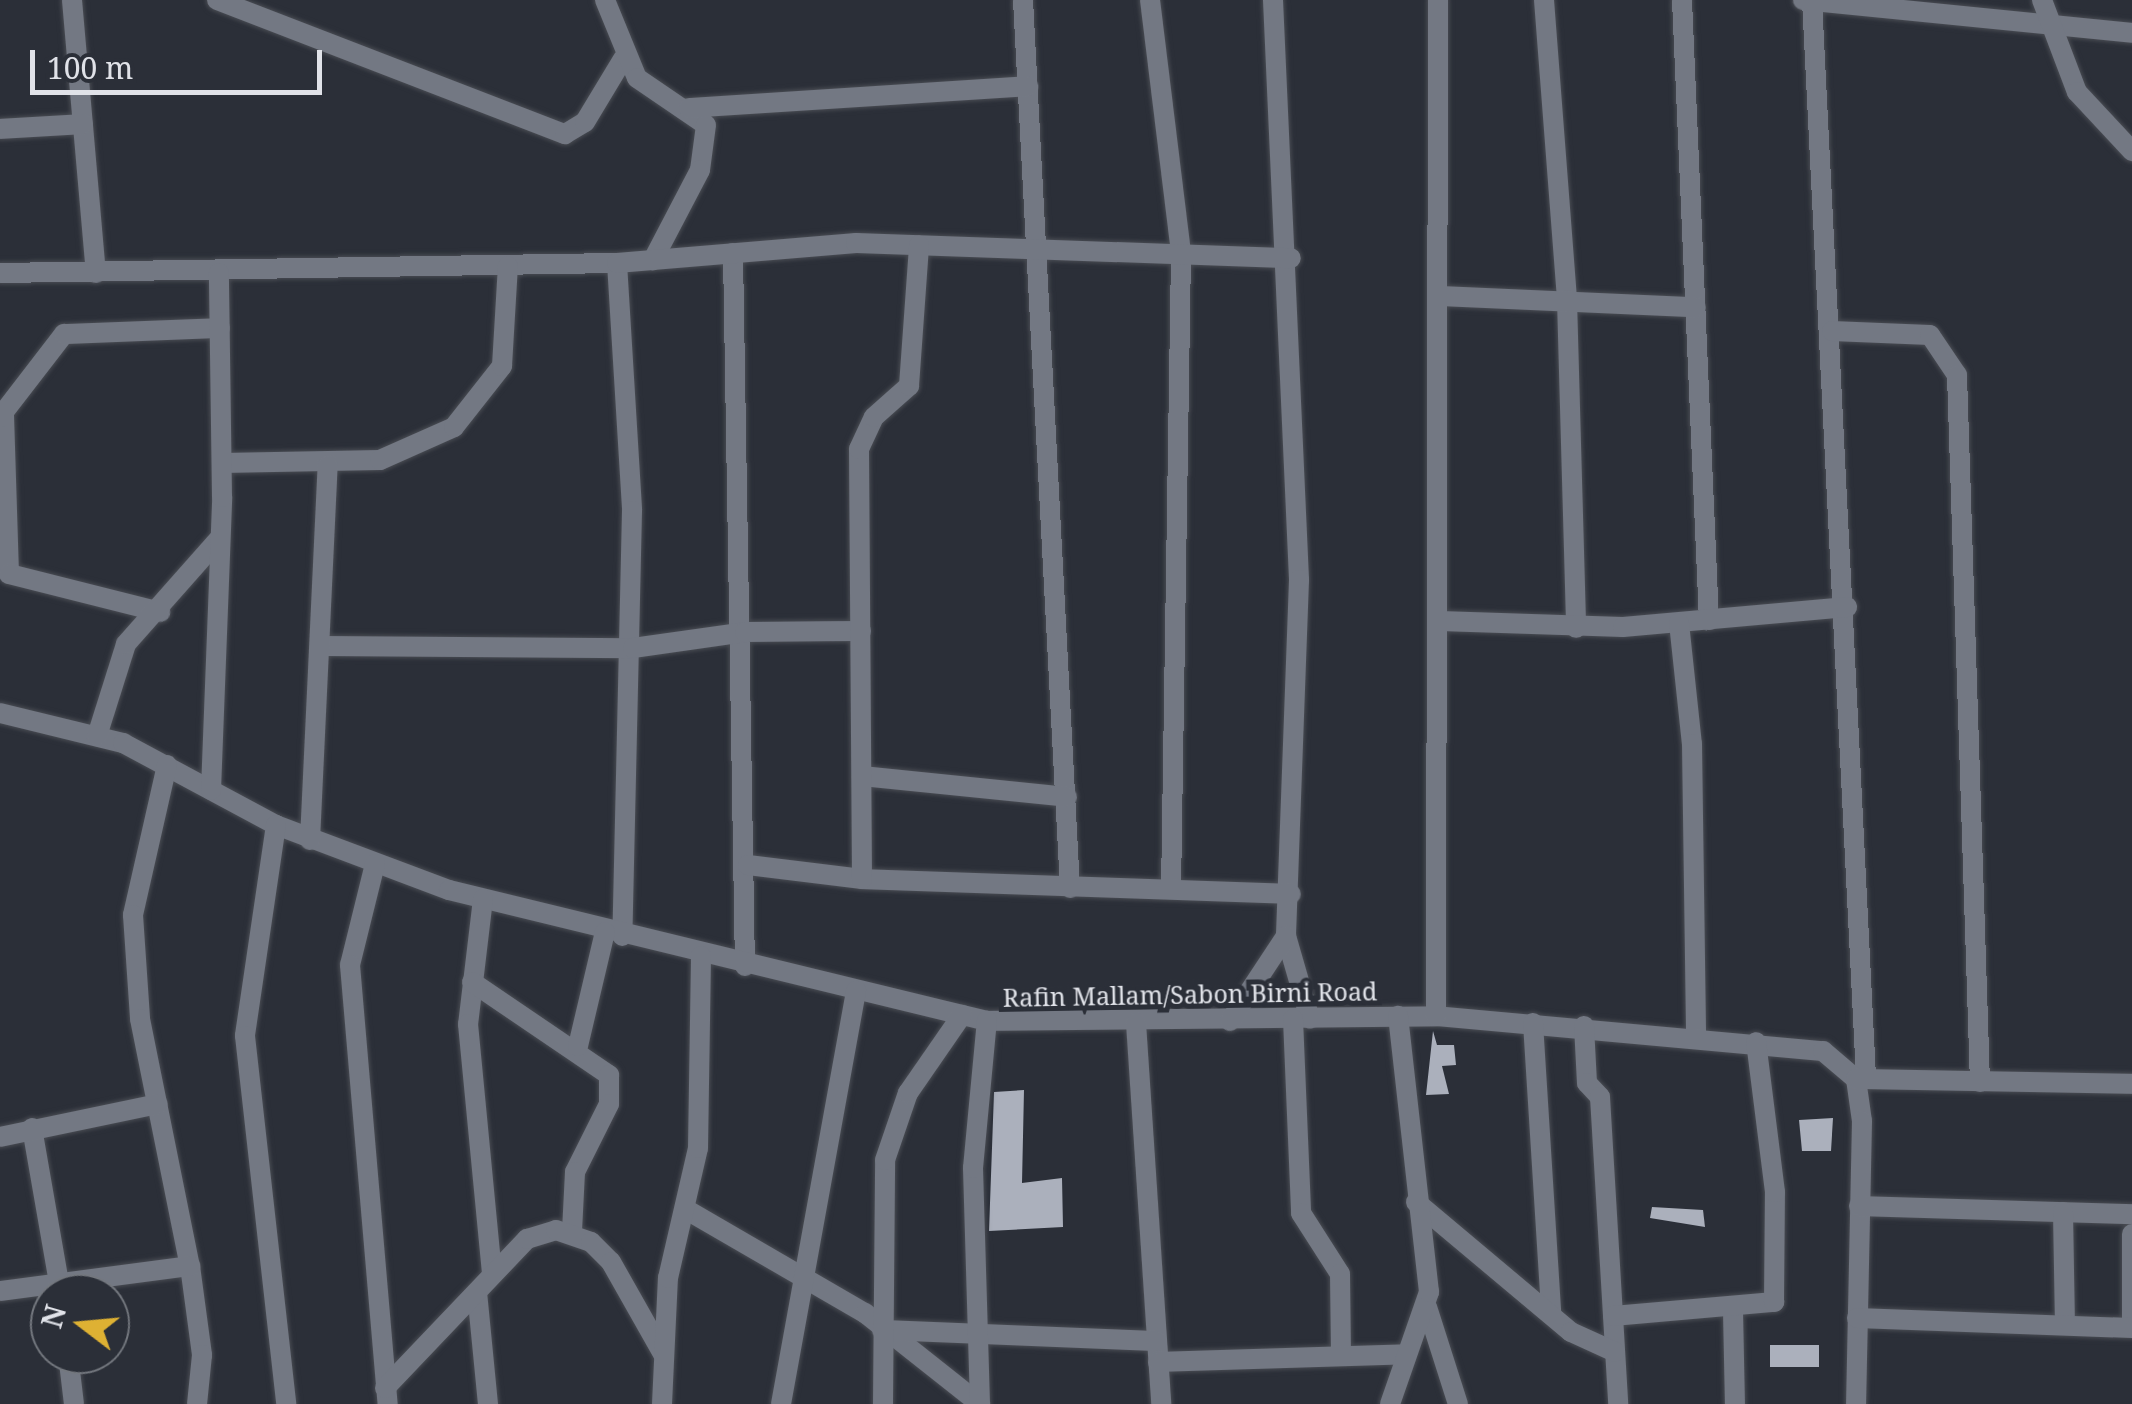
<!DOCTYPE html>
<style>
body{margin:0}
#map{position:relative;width:2132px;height:1404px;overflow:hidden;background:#2b2f38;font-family:"Noto Serif",serif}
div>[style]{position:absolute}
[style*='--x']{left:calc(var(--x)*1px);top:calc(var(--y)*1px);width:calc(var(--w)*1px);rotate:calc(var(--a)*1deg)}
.building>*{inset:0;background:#abb0bc;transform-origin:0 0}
.roads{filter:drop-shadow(0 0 2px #494c53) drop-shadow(0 0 2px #494c53)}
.minor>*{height:20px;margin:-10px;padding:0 10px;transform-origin:10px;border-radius:10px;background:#737883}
span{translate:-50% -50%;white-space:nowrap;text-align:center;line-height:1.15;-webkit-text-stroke:10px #2b2f38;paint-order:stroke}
.street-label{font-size:25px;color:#e0e2e8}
.north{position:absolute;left:30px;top:1274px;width:100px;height:100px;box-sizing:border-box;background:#2b2f38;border:2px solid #73777e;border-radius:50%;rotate:286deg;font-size:28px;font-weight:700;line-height:40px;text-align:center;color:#e0e2e8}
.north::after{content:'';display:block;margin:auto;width:35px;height:45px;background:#deb133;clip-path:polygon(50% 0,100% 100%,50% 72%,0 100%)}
.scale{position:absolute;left:30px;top:50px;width:292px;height:45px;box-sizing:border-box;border:5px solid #e0e2e8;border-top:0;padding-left:12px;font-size:30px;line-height:35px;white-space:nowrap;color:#e0e2e8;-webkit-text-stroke:8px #2b2f38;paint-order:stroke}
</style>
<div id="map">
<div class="building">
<i style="clip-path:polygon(1433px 1031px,1437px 1045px,1454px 1045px,1456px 1065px,1442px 1066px,1449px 1094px,1426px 1095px)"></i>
<i style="clip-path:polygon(1024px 1090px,1022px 1183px,1062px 1178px,1063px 1227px,989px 1231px,994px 1092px)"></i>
<i style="clip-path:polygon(1833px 1118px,1831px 1151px,1802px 1151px,1799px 1120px)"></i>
<i style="clip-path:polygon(1652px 1207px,1703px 1210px,1705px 1227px,1650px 1218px)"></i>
<i style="left:1770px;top:1345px;width:49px;height:22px"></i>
</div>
<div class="roads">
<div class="minor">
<i style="--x:72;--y:0;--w:274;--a:85"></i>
<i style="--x:217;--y:0;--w:373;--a:21.1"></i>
<i style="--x:565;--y:134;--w:23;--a:-31"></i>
<i style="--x:585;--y:122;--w:74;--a:-58.9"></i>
<i style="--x:605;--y:0;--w:84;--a:67.7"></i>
<i style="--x:637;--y:78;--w:83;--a:34.3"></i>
<i style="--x:706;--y:125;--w:45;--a:97.6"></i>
<i style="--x:700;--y:170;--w:102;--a:117.6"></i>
<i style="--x:1023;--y:0;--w:889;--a:86.97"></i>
<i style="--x:1150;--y:0;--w:256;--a:83"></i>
<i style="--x:1181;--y:254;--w:635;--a:90.9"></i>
<i style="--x:1273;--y:0;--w:581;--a:87.43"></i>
<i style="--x:1299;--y:580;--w:356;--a:92.1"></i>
<i style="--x:1286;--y:936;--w:86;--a:73.9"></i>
<i style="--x:1544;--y:0;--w:301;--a:85.6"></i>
<i style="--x:1567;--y:300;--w:328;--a:88.4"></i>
<i style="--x:1682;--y:0;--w:621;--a:87.51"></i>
<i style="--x:1803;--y:0;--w:331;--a:5.7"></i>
<i style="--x:1812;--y:0;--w:1080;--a:87.13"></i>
<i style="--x:2042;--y:0;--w:98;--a:69.2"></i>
<i style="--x:2077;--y:92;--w:81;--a:47"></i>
<i style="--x:689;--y:108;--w:340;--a:-3.7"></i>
<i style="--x:0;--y:129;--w:83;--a:-3.4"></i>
<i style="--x:733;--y:253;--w:713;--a:89.04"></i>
<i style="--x:617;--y:263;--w:248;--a:86.5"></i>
<i style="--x:632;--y:511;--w:425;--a:91.3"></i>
<i style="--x:0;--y:273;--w:617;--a:-0.93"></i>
<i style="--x:617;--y:263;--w:240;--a:-4.8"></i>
<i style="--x:856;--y:243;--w:435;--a:2"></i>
<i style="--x:1439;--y:296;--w:257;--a:2.5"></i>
<i style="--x:1832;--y:331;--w:98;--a:2.3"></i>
<i style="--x:1930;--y:335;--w:48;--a:56"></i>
<i style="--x:1957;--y:375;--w:707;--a:88.14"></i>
<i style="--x:4;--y:415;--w:159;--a:88.2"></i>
<i style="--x:9;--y:574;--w:156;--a:14.1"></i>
<i style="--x:0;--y:417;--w:105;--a:-52.4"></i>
<i style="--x:64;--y:334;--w:156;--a:-2.2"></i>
<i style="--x:222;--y:463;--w:158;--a:-1.1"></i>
<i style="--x:380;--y:460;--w:81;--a:-24"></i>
<i style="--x:454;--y:427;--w:78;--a:-51.8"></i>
<i style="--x:502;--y:366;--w:100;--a:-86.6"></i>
<i style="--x:1440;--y:621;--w:183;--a:1.9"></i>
<i style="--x:1623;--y:627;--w:225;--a:-5.1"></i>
<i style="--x:1679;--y:623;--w:122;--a:83.9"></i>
<i style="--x:1692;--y:744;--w:291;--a:89.2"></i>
<i style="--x:322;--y:646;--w:311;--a:0.4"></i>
<i style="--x:633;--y:648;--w:113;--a:-8.1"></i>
<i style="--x:745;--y:632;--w:116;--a:-0.5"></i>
<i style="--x:0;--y:713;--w:127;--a:13.7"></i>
<i style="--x:123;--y:743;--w:174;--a:28.2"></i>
<i style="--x:276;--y:825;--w:185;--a:20.6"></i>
<i style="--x:449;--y:890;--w:554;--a:13.68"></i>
<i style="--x:987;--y:1021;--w:449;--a:-0.6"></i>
<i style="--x:1436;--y:1016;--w:389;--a:5.2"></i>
<i style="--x:1823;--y:1051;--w:43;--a:40.3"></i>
<i style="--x:1856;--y:1079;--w:42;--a:81.9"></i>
<i style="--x:1862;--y:1121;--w:283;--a:91.2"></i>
<i style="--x:97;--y:736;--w:96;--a:-72.5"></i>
<i style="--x:126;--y:644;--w:139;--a:-48.5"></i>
<i style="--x:167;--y:765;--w:154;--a:102.8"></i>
<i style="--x:133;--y:915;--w:104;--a:86.1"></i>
<i style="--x:140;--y:1019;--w:252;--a:78.6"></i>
<i style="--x:190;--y:1266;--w:90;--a:82.3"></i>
<i style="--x:202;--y:1355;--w:49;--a:95.8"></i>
<i style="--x:862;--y:776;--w:206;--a:5.8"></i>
<i style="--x:211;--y:790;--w:293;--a:-87.8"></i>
<i style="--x:222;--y:497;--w:224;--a:-90.8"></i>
<i style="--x:276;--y:825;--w:213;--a:98.4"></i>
<i style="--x:245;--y:1036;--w:370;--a:83.6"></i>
<i style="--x:310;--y:840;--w:375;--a:-87.3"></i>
<i style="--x:375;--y:864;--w:104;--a:103.9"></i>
<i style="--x:350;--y:965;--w:441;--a:85.1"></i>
<i style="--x:748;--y:865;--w:115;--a:7"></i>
<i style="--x:862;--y:879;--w:429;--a:2"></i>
<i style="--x:862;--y:879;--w:430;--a:-90.4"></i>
<i style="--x:859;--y:449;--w:35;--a:-65"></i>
<i style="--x:874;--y:417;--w:47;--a:-41.5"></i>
<i style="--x:909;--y:386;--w:141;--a:-85.9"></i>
<i style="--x:483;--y:899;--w:126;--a:96.8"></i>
<i style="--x:468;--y:1024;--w:252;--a:84.5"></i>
<i style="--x:472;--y:982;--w:166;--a:34.2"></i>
<i style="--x:609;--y:1075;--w:29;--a:90"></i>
<i style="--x:609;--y:1104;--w:76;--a:116.6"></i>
<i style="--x:575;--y:1172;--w:60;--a:92.9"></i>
<i style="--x:1436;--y:1016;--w:1016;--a:-89.89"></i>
<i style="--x:1293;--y:1019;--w:194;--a:87.6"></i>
<i style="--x:1301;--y:1213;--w:72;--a:57.4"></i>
<i style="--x:1340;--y:1274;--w:82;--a:89.3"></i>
<i style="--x:1230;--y:1021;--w:102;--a:-56.6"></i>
<i style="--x:1136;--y:1023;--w:382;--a:86.2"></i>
<i style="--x:1533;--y:1023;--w:291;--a:86.4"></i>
<i style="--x:1584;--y:1026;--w:57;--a:87"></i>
<i style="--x:1587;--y:1083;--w:19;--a:47"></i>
<i style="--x:1600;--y:1097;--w:308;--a:86.6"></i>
<i style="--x:578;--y:1046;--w:117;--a:-76.7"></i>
<i style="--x:1856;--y:1079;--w:276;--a:1"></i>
<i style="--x:32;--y:1128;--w:169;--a:80.1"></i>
<i style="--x:0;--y:1137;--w:161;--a:-11.8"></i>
<i style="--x:1416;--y:1202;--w:202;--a:40"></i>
<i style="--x:1571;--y:1332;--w:48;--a:24.4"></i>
<i style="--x:1859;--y:1206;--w:273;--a:1.7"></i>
<i style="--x:687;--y:1210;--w:206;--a:30.1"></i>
<i style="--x:865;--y:1313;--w:147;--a:38.4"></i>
<i style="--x:2063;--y:1212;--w:113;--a:89"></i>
<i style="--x:2132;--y:1234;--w:92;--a:90"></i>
<i style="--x:0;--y:1291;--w:192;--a:-7.5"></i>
<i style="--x:477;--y:1292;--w:113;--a:84.4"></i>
<i style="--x:1427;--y:1307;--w:102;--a:72.3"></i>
<i style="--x:1733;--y:1311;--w:93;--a:88.8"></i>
<i style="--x:1613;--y:1316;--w:162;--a:-5"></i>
<i style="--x:1774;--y:1302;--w:110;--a:-89.5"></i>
<i style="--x:1775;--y:1192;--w:151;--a:-97.2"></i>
<i style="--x:1857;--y:1318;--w:275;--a:2.1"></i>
<i style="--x:882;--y:1330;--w:275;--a:2.3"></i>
<i style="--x:68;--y:1354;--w:50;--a:83.2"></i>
<i style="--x:1158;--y:1362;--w:248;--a:-1.8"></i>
<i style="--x:385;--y:1388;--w:206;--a:-46.4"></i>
<i style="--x:527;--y:1239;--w:30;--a:-17"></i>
<i style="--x:556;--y:1230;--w:37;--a:19"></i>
<i style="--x:591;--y:1242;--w:28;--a:45"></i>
<i style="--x:611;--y:1262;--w:106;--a:60.5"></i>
<i style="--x:662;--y:1404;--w:126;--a:-87.3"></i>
<i style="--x:668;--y:1278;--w:133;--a:-77"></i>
<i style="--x:698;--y:1148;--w:192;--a:-89.1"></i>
<i style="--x:781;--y:1404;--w:420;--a:-79.7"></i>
<i style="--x:883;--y:1404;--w:244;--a:-89.5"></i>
<i style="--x:885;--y:1160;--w:71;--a:-71.1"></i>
<i style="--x:908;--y:1093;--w:95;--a:-55.3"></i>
<i style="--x:980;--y:1404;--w:236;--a:-91.7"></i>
<i style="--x:973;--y:1168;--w:148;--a:-84.6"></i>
<i style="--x:1390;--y:1404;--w:119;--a:-70.8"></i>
<i style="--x:1429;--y:1292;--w:278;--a:-96.4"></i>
</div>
</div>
<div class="street-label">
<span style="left:1190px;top:994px;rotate:-1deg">Rafin Mallam/Sabon Birni Road</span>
</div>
<div class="north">N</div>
<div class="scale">100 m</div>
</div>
